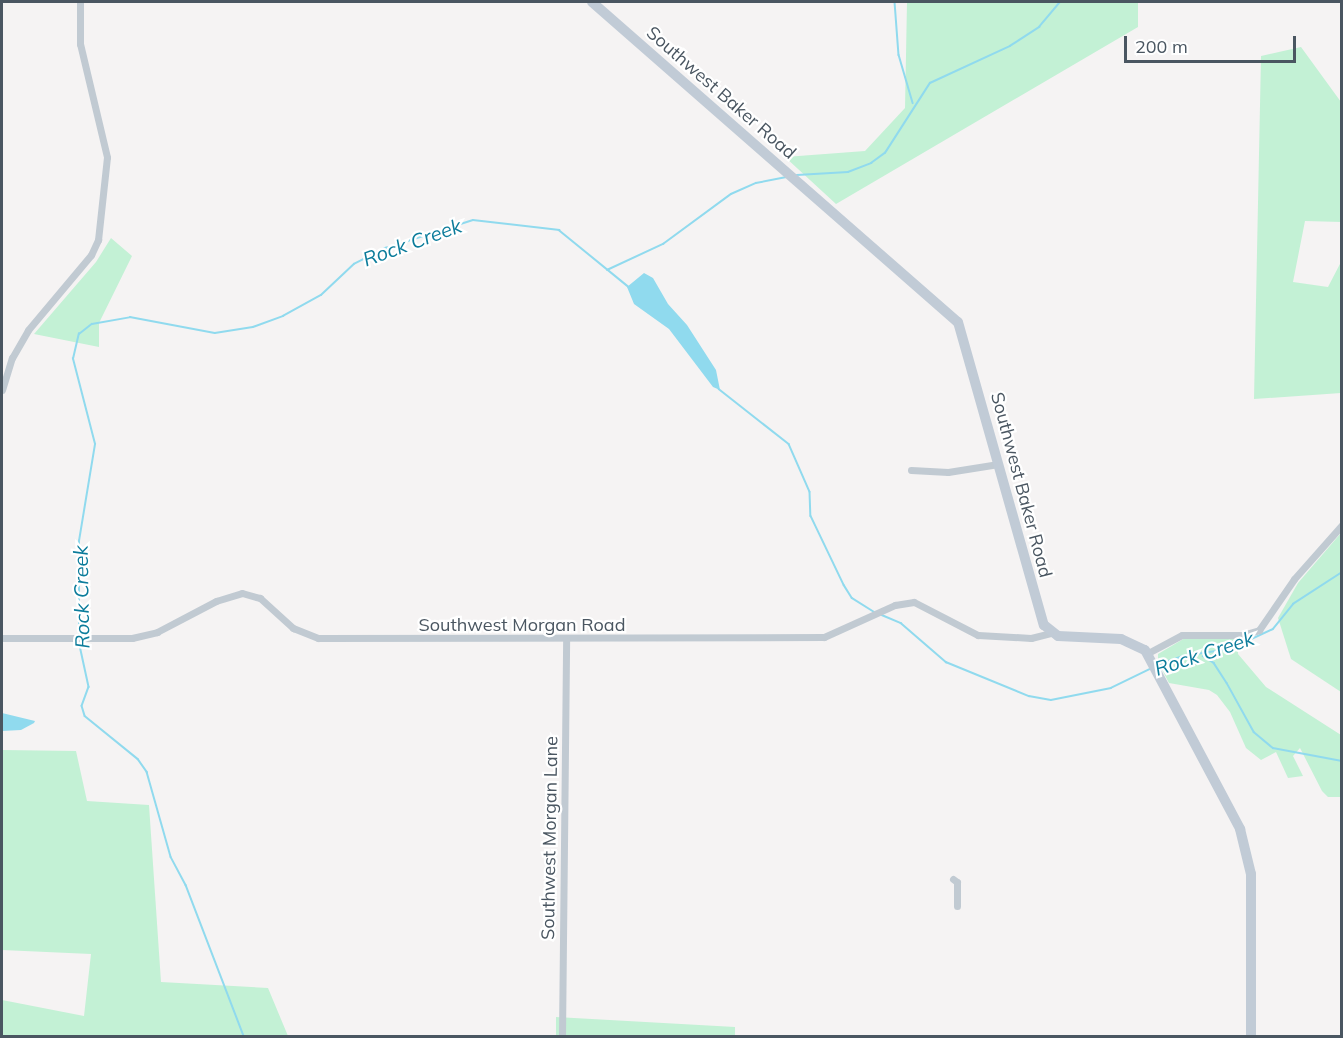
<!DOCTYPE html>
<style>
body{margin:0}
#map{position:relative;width:1343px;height:1038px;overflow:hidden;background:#f5f3f3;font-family:Mulish,sans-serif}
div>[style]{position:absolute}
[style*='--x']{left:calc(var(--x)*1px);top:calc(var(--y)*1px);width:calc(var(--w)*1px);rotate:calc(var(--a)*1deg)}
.green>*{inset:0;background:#c3f1d5}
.water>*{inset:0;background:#90daee}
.stream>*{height:1.5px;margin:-0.75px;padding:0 0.75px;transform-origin:0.75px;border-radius:0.75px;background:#90daee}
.minor>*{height:7px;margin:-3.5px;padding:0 3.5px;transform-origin:3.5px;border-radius:3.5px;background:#c1cad2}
.secondary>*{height:10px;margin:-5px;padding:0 5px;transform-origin:5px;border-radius:5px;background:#c1cbd6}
span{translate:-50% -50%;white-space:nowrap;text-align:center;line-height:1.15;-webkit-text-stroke:4.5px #fff;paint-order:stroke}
.street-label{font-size:18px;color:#4a5661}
.water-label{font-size:20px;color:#0c7c9b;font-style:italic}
.frame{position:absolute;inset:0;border:3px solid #4a5661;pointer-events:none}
.scale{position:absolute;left:1124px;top:36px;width:172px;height:27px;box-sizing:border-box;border:3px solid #4a5661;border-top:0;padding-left:8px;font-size:18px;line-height:21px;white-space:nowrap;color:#4a5661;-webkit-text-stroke:4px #fff;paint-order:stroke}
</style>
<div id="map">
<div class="green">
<i style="clip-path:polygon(907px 2px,1138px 2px,1138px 27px,836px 204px,785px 157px,865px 151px,905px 108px)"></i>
<i style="clip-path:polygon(1301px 47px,1341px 102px,1342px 222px,1305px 221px,1293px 282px,1328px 287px,1341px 262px,1341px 393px,1254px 399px,1261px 56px)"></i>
<i style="clip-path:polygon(111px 238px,132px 256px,99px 323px,99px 347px,34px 334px,96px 262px)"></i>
<i style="clip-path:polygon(1341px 533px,1341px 692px,1291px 659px,1278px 618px,1298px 583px)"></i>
<i style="clip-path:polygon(1185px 638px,1238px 639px,1238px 654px,1266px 687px,1341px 735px,1341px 797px,1328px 797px,1322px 791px,1300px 748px,1293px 756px,1303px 776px,1288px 778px,1276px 752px,1261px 760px,1246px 748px,1230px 712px,1217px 695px,1209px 690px,1169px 683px,1158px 662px,1158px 654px)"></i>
<i style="clip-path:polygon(2px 750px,76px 751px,87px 801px,149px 805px,161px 982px,268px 988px,288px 1036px,2px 1036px,2px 1000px,84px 1016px,91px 954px,2px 950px)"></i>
<i style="clip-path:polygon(556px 1017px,735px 1027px,735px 1036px,556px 1036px)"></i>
</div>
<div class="water">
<i style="clip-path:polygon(644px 273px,653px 278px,668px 304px,687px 325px,716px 370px,720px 390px,713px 387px,669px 329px,634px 304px,627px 287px)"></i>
<i style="clip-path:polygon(2px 713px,35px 721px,34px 723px,21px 730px,2px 731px)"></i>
</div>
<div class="stream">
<i style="--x:895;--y:2;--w:53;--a:85.7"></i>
<i style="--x:899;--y:55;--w:50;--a:73.7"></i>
<i style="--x:797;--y:175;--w:51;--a:-3.4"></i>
<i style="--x:848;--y:172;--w:25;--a:-21"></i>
<i style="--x:871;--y:163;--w:17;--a:-36"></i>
<i style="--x:885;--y:153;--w:83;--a:-57.3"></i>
<i style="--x:930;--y:83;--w:88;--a:-24.8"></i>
<i style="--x:1010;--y:46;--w:35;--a:-33"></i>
<i style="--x:1039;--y:27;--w:33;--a:-50"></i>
<i style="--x:607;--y:270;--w:62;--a:-24.9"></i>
<i style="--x:663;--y:244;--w:84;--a:-36.3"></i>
<i style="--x:731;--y:194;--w:27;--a:-24"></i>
<i style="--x:756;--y:183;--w:32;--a:-11"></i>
<i style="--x:719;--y:389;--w:89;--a:38.2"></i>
<i style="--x:789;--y:444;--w:52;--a:66.4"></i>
<i style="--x:810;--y:492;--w:24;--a:88"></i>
<i style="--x:811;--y:516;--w:76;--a:64.4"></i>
<i style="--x:844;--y:585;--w:15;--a:58"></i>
<i style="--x:852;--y:598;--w:26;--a:32"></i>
<i style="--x:882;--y:615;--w:21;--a:23"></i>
<i style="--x:901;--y:623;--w:60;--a:40.9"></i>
<i style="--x:946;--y:662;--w:90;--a:22.3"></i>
<i style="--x:1029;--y:696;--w:22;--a:10"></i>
<i style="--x:1051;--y:700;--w:61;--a:-11.3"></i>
<i style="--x:1111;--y:688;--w:43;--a:-26"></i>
<i style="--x:79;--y:636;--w:95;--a:-90"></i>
<i style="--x:79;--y:541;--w:98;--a:-80.6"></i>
<i style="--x:95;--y:444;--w:88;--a:-104.5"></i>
<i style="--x:73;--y:359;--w:26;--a:-77"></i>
<i style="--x:79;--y:334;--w:16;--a:-38"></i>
<i style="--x:92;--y:324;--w:39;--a:-10"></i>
<i style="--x:130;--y:317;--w:86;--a:10.7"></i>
<i style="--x:215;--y:333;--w:38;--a:-9"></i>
<i style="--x:253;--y:327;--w:32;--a:-20"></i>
<i style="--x:283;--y:316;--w:43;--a:-28.9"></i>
<i style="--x:321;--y:295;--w:45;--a:-43.2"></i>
<i style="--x:354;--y:264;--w:36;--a:-27"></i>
<i style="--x:386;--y:248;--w:91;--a:-17.8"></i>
<i style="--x:473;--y:220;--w:87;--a:6.6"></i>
<i style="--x:559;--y:230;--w:90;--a:39.2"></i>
<i style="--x:79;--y:641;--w:47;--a:77.7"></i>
<i style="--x:89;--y:687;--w:20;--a:110"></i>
<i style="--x:82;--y:706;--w:10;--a:73"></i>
<i style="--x:85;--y:716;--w:68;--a:39.1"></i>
<i style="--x:138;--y:759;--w:16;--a:55"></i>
<i style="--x:147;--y:772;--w:88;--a:74.2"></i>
<i style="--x:171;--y:857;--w:32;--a:62"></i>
<i style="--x:186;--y:885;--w:162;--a:69"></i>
<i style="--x:1203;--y:656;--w:13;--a:32"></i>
<i style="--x:1214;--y:663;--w:24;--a:57"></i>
<i style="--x:1227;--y:683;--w:56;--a:61.1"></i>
<i style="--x:1254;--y:732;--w:25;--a:40"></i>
<i style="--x:1273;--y:748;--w:70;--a:10.7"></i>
<i style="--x:1157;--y:665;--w:28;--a:-19"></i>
<i style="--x:1183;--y:656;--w:48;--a:-8.5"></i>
<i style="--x:1230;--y:649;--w:47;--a:-24.9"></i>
<i style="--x:1273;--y:629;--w:32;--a:-51"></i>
<i style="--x:1293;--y:604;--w:59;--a:-33.1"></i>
</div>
<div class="minor">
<i style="--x:2;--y:390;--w:34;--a:-73"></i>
<i style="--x:12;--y:358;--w:32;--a:-60"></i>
<i style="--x:28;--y:330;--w:98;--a:-50"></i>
<i style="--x:91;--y:255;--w:17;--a:-65"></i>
<i style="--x:98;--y:240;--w:83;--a:-83.8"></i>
<i style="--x:107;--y:157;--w:116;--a:-103.4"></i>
<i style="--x:80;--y:44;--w:42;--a:-90"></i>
<i style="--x:911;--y:470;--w:37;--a:3"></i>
<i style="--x:948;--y:472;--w:51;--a:-9.1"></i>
<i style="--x:2;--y:638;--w:130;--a:0"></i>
<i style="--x:132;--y:638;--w:26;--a:-13"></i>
<i style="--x:157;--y:632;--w:67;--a:-27.7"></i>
<i style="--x:216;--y:601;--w:27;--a:-17"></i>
<i style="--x:242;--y:593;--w:19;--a:16"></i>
<i style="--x:260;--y:598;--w:45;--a:42.3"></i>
<i style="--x:293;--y:628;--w:27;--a:22"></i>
<i style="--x:318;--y:638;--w:506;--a:-0.11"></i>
<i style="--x:824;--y:637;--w:78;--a:-24.3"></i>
<i style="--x:895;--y:605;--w:19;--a:-9"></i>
<i style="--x:914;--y:602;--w:72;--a:27.3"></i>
<i style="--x:978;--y:635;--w:53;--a:3.2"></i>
<i style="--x:1031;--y:638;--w:21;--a:-14"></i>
<i style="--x:1148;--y:653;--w:38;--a:-28"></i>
<i style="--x:1182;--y:635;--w:60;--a:0"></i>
<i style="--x:1242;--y:635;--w:18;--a:-16"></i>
<i style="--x:1259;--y:630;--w:62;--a:-55.5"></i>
<i style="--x:1294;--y:579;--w:72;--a:-48.4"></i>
<i style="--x:953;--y:879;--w:5;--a:37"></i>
<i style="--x:957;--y:882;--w:24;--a:90"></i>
<i style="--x:562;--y:1036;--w:397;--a:-89.4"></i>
</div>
<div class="secondary">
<i style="--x:592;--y:2;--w:486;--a:41.2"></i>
<i style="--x:958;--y:322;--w:315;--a:74.2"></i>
<i style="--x:1044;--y:625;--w:18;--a:38"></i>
<i style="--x:1058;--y:636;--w:63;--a:2.7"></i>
<i style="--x:1121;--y:639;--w:26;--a:25"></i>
<i style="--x:1145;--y:650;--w:203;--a:62"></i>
<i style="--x:1240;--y:829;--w:46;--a:76.3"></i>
<i style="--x:1251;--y:874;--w:162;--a:90"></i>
</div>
<div class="street-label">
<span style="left:721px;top:93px;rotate:41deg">Southwest Baker Road</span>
<span style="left:1021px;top:485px;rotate:75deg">Southwest Baker Road</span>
<span style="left:522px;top:625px">Southwest Morgan Road</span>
<span style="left:550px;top:838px;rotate:-89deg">Southwest Morgan Lane</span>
</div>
<div class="water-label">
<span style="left:412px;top:242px;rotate:-20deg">Rock Creek</span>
<span style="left:81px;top:597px;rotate:-91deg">Rock Creek</span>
<span style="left:1204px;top:653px;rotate:-18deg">Rock Creek</span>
</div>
<div class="frame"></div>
<div class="scale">200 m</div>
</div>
